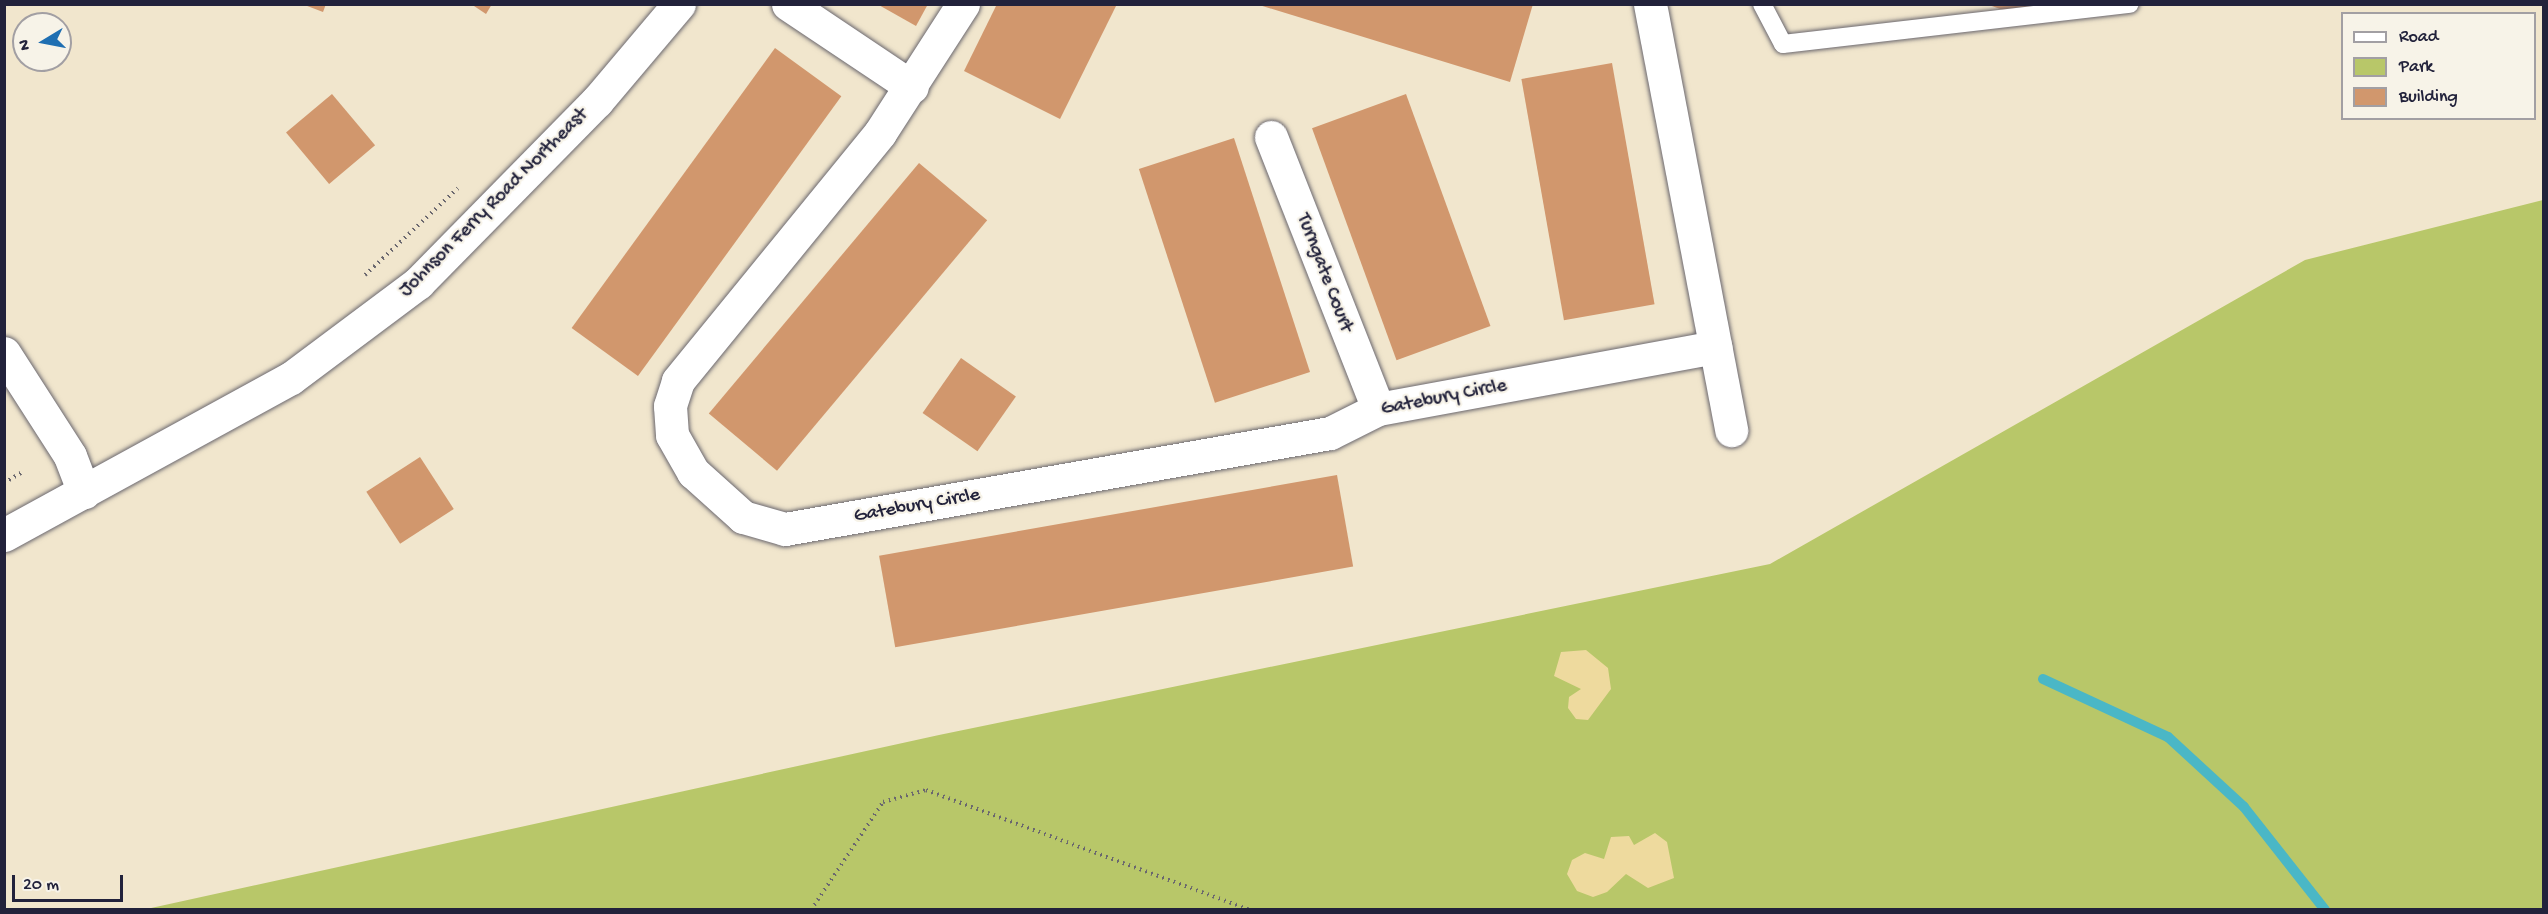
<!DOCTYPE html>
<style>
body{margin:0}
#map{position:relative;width:2548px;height:914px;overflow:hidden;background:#f1e6cd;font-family:"Gochi Hand",sans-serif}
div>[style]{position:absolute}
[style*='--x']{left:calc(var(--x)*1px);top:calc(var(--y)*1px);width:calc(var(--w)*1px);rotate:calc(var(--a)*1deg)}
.green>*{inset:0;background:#b8c769}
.sand>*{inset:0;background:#eeda9e}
.stream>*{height:10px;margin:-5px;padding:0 5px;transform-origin:5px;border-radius:5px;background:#4ab7c6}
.building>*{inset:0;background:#d1976d;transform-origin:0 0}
.path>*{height:4px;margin-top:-2px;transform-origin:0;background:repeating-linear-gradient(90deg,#6a676e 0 1.5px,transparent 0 6px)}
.roads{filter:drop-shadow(0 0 2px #6a676e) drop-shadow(0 0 2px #6a676e)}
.service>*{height:18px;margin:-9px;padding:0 9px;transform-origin:9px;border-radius:9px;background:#fff}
.minor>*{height:33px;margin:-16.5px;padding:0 16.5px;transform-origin:16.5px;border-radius:16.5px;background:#fff}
.secondary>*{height:33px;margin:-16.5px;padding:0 16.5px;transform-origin:16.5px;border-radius:16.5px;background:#fff}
span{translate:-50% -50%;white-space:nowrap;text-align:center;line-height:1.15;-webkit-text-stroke:4.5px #f7f3e8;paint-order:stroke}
.street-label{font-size:20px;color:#22223b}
.frame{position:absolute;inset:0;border:6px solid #22223b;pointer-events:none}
.legend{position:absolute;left:2341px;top:12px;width:195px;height:108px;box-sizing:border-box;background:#f7f3e8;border:2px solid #a29fa3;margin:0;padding:8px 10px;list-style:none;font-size:18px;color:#22223b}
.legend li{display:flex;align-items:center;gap:12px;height:30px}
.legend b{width:30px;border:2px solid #a29fa3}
.north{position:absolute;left:12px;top:12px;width:60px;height:60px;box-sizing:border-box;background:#f7f3e8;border:2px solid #a29fa3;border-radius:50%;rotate:260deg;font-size:16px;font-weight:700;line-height:24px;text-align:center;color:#22223b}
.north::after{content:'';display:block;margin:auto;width:21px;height:27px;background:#1f6fb2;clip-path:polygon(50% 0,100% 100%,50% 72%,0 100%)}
.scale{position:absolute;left:12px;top:875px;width:111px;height:27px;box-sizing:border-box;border:3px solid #22223b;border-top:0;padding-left:8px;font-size:18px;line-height:21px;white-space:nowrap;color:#22223b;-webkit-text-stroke:4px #f7f3e8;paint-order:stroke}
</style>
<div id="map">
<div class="green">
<i style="clip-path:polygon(2543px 200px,2543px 909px,142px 910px,939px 735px,1770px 564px,2305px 260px)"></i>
</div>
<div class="sand">
<i style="clip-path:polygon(1586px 650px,1608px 668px,1611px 689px,1588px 720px,1576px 719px,1568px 708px,1569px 697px,1581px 689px,1554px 676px,1561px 652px)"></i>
<i style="clip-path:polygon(1655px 833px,1667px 842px,1674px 878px,1648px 888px,1626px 874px,1607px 892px,1593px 897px,1577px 891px,1567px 874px,1572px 860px,1585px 853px,1604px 859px,1611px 837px,1629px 836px,1634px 845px)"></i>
</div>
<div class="stream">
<i style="--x:2043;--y:679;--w:138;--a:24.9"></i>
<i style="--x:2168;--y:737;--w:103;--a:42.6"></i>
<i style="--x:2244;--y:807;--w:131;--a:51.8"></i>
</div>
<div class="building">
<i style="clip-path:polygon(302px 4px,326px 4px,323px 12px)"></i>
<i style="clip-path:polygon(471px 4px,492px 4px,486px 14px)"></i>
<i style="clip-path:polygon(877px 4px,928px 4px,916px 26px)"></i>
<i style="clip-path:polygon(997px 4px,1117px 4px,1060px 119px,964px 71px)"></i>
<i style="clip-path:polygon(1256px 4px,1533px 4px,1510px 82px)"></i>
<i style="clip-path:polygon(1989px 5px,2041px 5px,2041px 6px,2006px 11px)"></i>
<i style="left:775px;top:48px;width:82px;height:346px;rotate:36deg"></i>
<i style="left:1612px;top:63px;width:245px;height:92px;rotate:80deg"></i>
<i style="left:332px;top:94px;width:67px;height:60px;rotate:50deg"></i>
<i style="left:1406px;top:94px;width:247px;height:100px;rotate:70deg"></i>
<i style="left:1234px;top:138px;width:246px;height:100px;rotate:72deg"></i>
<i style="left:919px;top:163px;width:89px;height:327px;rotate:40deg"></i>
<i style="left:961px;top:358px;width:67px;height:67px;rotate:35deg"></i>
<i style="left:420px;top:457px;width:62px;height:64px;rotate:57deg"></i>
<i style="left:1337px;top:475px;width:93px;height:465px;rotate:80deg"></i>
</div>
<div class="path">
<i style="--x:365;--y:275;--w:127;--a:-43.1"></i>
<i style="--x:4;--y:483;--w:21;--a:-31"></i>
<i style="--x:811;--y:910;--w:130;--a:-56.3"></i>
<i style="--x:883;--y:802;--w:45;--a:-15.6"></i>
<i style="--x:926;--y:790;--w:346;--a:20.3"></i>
</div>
<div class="roads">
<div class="service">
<i style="--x:1762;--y:4;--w:45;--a:62.3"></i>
<i style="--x:1783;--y:44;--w:349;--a:-6.6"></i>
</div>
<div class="minor">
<i style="--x:788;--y:4;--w:149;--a:33.8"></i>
<i style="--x:963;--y:4;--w:153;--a:122.8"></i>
<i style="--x:880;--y:133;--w:320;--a:129.2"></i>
<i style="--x:678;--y:381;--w:26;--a:108"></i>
<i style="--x:670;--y:406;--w:29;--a:86"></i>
<i style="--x:672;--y:435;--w:43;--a:60.4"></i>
<i style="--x:693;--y:472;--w:67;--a:42"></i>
<i style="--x:743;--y:517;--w:44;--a:15.9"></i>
<i style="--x:785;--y:529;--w:553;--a:-9.99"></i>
<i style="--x:1330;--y:433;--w:54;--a:-26.6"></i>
<i style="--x:1378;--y:409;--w:343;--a:-10.4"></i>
<i style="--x:1650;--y:4;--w:434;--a:79.2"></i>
<i style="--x:1271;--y:137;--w:292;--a:68.5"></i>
<i style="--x:4;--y:353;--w:122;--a:57.3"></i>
<i style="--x:70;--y:456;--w:39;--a:69"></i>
</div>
<div class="secondary">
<i style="--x:4;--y:535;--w:327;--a:-28.7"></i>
<i style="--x:291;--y:378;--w:159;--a:-36.8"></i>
<i style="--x:418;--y:283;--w:255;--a:-45.5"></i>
<i style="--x:597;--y:101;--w:127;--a:-49.8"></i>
</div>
</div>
<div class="street-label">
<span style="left:494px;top:203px;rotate:-45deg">Johnson Ferry Road Northeast</span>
<span style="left:1324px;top:273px;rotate:69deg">Turngate Court</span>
<span style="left:1444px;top:398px;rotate:-11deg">Gatebury Circle</span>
<span style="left:917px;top:506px;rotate:-10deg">Gatebury Circle</span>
</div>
<div class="frame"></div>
<ul class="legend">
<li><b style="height:8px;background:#fff"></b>Road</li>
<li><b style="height:16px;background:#b8c769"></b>Park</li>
<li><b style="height:16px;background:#d1976d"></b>Building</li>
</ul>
<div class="north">N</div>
<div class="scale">20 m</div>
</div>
